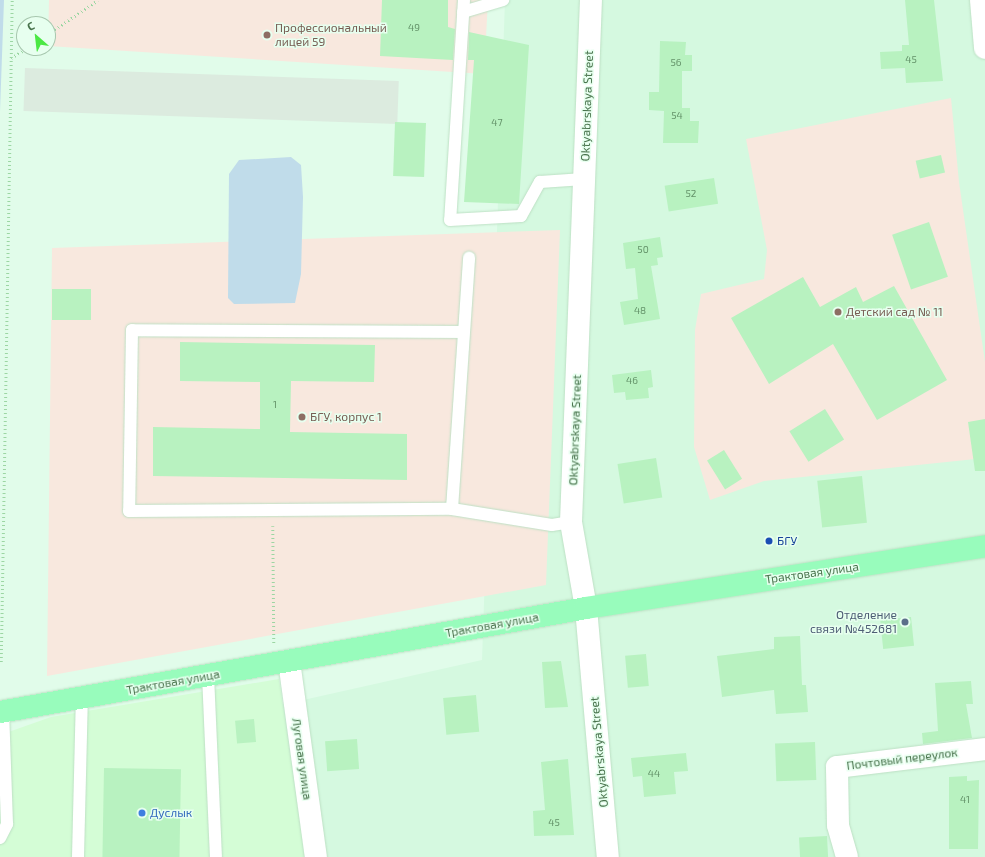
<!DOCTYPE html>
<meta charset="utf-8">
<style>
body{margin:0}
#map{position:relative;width:985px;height:857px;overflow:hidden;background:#e1fcea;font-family:"Exo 2",sans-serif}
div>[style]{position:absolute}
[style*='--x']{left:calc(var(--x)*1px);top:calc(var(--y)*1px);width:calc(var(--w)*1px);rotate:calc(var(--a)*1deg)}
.residential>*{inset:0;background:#d5f9e0}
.commercial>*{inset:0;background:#d4fdd6}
.industrial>*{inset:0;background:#dcebdf;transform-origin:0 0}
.education>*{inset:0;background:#f8e8de}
.green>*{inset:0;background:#c0dcea}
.building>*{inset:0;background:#b8f2c0;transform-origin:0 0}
.path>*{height:2.5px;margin-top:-1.25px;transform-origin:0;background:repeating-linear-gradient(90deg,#9cd6a3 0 1px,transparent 0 4px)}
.roads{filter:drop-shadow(0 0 1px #bde0c4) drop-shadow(0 0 1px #bde0c4)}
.service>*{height:12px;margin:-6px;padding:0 6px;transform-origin:6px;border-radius:6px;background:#fff}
.minor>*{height:22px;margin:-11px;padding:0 11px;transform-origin:11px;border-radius:11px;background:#fff}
.tertiary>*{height:22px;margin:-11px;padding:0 11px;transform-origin:11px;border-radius:11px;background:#fff}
.primary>*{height:22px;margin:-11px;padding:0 11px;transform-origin:11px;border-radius:11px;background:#98fcbc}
.dots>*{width:11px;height:11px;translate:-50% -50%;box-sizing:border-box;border:2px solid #e7ffef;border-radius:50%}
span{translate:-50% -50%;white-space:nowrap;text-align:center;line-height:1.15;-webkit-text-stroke:3px #e7ffef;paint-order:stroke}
.number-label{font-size:10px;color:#649369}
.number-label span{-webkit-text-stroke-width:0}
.education-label{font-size:12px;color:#785e54}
.left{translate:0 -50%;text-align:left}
.street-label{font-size:12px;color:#48734c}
.transit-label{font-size:12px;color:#164399}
.service-label{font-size:12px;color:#4e5e75}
.right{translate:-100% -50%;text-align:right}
.shop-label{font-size:12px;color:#366cbe}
.north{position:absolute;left:16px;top:16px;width:40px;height:40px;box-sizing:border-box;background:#e7ffef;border:1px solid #a7c7ae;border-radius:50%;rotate:332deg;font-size:11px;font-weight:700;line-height:16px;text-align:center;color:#48734c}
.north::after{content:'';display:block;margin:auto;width:14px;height:18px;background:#4be844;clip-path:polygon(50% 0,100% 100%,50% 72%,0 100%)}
</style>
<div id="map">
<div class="residential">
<i style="clip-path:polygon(505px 0,985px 0,985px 857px,0 857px,0 768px,482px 660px)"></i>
</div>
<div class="commercial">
<i style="clip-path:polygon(279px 679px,305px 857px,0 857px,0 735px,51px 717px)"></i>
</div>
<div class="industrial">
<i style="left:25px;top:68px;width:374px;height:43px;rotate:2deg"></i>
</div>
<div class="education">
<i style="clip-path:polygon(49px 0,488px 0,484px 74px,48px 46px)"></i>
<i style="clip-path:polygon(951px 98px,959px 182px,985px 362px,985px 458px,764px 481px,710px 500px,694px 447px,695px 330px,701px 294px,764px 279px,767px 250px,746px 139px)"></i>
<i style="clip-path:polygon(560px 230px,546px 585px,47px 676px,52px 248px)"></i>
</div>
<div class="green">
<i style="clip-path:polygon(0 0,4px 0,0 111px)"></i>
<i style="clip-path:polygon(291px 157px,301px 165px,303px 197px,301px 274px,295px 303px,234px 304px,228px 298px,229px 174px,239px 160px)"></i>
</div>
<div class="building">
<i style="clip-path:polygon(382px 0,448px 0,448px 27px,455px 29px,453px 60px,380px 56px)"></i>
<i style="clip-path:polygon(905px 0,934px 0,943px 81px,906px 83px,905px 68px,881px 69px,880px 52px,902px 51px,902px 45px,909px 45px)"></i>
<i style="clip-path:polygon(469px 32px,529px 45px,519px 204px,464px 202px,474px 60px,468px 60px)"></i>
<i style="clip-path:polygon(660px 41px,686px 42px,685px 55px,692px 55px,692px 71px,682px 71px,682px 108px,690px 108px,690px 121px,699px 121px,698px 143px,663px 143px,664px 111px,649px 110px,649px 92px,659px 92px)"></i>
<i style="left:395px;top:122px;width:31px;height:54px;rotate:2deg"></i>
<i style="left:941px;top:155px;width:18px;height:26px;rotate:77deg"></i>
<i style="left:714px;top:178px;width:26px;height:50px;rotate:81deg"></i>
<i style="left:929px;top:222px;width:58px;height:39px;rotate:71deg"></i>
<i style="clip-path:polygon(660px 237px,663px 257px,657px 258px,658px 265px,651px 266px,660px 319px,624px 325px,620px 302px,638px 299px,635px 268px,626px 269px,623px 243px)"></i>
<i style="clip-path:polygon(803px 277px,820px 307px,856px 287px,863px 302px,894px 286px,947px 380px,877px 420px,833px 344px,769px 384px,731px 318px)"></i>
<i style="left:52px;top:289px;width:39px;height:31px"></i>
<i style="clip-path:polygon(180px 342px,375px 345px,374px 382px,291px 381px,290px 432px,407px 434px,407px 480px,153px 476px,153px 427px,260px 429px,260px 382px,180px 381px)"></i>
<i style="clip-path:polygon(651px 370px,653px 387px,648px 388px,649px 398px,626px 400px,625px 392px,614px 393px,612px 375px)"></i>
<i style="left:825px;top:409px;width:36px;height:42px;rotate:58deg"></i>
<i style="clip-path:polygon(985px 419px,985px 471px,975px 471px,968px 422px)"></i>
<i style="left:724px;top:450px;width:34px;height:20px;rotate:58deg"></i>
<i style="left:656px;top:458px;width:40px;height:39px;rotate:81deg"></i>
<i style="left:862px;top:476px;width:47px;height:45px;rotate:84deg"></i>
<i style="left:911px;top:617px;width:29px;height:31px;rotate:84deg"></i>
<i style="clip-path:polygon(800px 636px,802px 685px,806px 685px,808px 712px,776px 714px,774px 690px,722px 697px,717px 656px,774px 649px,774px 637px)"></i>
<i style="left:646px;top:654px;width:32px;height:21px;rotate:85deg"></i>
<i style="clip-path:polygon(561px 661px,568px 707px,545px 708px,542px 662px)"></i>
<i style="clip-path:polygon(971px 681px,973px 704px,966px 704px,972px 738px,923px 744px,922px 733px,938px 731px,935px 683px)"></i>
<i style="left:476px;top:695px;width:37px;height:33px;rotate:85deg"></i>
<i style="left:254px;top:719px;width:23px;height:19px;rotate:85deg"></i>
<i style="left:357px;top:739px;width:30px;height:32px;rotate:86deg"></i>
<i style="left:815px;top:742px;width:38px;height:40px;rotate:88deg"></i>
<i style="clip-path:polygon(686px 753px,688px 771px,674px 772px,676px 794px,644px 797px,642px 776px,633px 777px,631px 758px)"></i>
<i style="clip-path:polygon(568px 759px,574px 835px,534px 836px,533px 811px,545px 810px,541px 762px)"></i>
<i style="left:104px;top:768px;width:77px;height:89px;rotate:1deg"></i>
<i style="clip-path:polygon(967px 776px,967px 781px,979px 780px,978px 849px,949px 849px,949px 777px)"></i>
<i style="left:827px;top:836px;width:21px;height:28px;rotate:87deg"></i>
</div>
<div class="path">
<i style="--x:48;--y:34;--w:60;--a:-34.2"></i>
<i style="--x:11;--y:58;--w:19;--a:-32"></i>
<i style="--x:273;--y:526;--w:117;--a:89.5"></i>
<i style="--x:1;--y:662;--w:662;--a:-89.05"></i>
</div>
<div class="roads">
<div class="service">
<i style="--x:464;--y:0;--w:220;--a:93.6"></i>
<i style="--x:450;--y:220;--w:71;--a:-3.2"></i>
<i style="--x:521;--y:216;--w:39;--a:-61"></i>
<i style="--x:540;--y:182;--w:44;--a:-3.9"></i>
<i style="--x:463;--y:12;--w:42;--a:-16.7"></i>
<i style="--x:462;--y:332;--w:330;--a:-179.7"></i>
<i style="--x:132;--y:330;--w:181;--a:90.9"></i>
<i style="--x:129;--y:511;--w:323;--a:-0.4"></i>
<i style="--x:452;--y:509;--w:101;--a:9.1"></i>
<i style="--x:552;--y:525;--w:19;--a:-9"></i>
<i style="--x:452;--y:509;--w:252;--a:-86.1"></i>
<i style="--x:208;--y:675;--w:182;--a:87.5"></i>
<i style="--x:0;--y:838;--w:16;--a:-63"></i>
<i style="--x:7;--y:824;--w:112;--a:-92"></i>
<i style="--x:78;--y:857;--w:159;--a:-88.6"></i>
</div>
<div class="minor">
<i style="--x:586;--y:608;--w:250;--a:85"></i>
<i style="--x:289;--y:661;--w:198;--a:82.2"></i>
<i style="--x:847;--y:857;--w:33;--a:-106"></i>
<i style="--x:838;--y:825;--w:58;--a:-91"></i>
<i style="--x:837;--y:767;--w:149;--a:-6.9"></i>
</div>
<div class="tertiary">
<i style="--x:981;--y:0;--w:48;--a:85.2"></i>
<i style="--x:586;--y:608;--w:87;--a:-99.9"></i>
<i style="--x:571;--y:522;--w:522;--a:-87.81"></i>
</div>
<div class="primary">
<i style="--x:0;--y:712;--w:595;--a:-10.06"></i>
<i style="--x:586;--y:608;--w:404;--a:-8.8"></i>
</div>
</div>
<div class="dots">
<i style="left:267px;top:35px;background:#8d6e63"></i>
<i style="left:838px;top:312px;background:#8d6e63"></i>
<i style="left:302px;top:417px;background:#8d6e63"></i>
<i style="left:769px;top:541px;background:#1a4fb4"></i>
<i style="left:905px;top:622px;background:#5c6f8a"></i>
<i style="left:142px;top:813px;background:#3f7fe0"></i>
</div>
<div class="number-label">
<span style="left:414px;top:28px">49</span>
<span style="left:911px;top:60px">45</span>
<span style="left:676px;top:63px">56</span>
<span style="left:677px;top:116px">54</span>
<span style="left:497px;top:123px">47</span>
<span style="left:691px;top:194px">52</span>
<span style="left:643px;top:250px">50</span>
<span style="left:640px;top:311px">48</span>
<span style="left:632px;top:381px">46</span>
<span style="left:275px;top:405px">1</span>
<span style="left:654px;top:774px">44</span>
<span style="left:965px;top:800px">41</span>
<span style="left:554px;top:823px">45</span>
</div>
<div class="education-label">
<span class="left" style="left:275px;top:35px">Профессиональный<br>лицей 59</span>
<span class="left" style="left:846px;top:312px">Детский сад № 11</span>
<span class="left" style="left:310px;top:417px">БГУ, корпус 1</span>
</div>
<div class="street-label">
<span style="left:587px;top:106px;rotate:-88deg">Oktyabrskaya Street</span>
<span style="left:575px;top:430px;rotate:-88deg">Oktyabrskaya Street</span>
<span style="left:812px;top:573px;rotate:-8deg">Трактовая улица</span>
<span style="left:492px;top:625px;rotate:-10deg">Трактовая улица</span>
<span style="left:173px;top:682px;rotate:-10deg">Трактовая улица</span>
<span style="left:599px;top:752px;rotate:-95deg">Oktyabrskaya Street</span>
<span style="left:302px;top:759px;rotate:82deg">Луговая улица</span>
<span style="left:902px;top:759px;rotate:-7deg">Почтовый переулок</span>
</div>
<div class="transit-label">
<span class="left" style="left:777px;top:541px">БГУ</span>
</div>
<div class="service-label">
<span class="right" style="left:897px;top:622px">Отделение<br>связи №452681</span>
</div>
<div class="shop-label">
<span class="left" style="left:150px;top:813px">Дуслык</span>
</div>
<div class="north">С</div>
</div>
